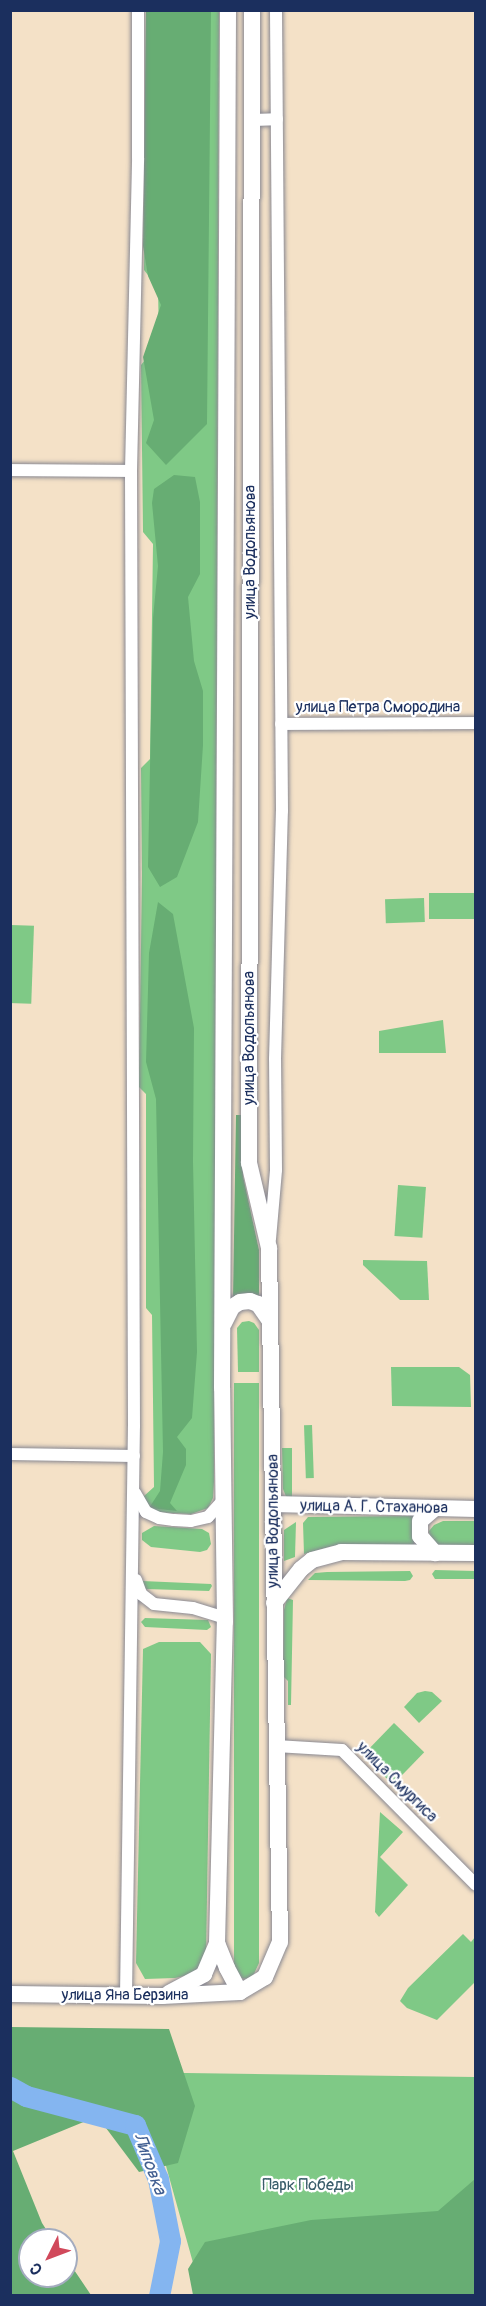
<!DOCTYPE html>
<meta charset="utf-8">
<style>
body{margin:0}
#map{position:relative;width:486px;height:2306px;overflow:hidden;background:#f4e1c7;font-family:Pangolin,sans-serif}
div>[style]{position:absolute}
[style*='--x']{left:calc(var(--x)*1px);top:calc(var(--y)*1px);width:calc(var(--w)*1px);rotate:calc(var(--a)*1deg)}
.green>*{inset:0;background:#7fc986;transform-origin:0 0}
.forest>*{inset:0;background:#67ad73}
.river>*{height:21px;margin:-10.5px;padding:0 10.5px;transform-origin:10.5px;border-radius:10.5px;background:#84b5f0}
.roads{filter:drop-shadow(0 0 2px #888892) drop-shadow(0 0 2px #888892)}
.minor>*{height:12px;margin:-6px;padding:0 6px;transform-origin:6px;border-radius:6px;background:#fff}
.secondary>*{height:16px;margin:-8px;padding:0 8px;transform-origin:8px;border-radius:8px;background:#fff}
span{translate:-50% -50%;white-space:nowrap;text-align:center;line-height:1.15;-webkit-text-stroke:4.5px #fff;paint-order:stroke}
.street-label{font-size:16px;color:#1b2f5e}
.park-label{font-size:16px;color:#395d6a}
.water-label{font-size:18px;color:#405e91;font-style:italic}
.frame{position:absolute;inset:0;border:12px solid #1b2f5e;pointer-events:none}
.north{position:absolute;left:18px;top:2228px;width:60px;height:60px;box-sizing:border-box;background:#fff;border:2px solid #a4acbf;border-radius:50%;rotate:228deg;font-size:16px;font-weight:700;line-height:24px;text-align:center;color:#1b2f5e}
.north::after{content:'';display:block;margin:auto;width:21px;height:27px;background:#d1495b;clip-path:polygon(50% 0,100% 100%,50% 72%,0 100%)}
</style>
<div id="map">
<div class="green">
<i style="clip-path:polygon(146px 11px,219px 11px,214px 1482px,213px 1498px,208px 1508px,191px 1514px,154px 1512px,145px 1505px,144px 1496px,154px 1487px,152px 1315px,146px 1308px,146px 1094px,139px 1087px,142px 875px,141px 768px,150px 759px,153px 544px,143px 532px,141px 365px,159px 342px,158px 288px,144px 270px)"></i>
<i style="left:475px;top:893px;width:26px;height:46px;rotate:90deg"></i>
<i style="left:424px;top:898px;width:24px;height:39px;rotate:88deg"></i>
<i style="left:11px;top:925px;width:23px;height:78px;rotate:2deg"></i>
<i style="clip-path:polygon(443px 1020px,446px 1053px,379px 1053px,379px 1031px)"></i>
<i style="left:398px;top:1185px;width:28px;height:51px;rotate:4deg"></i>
<i style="clip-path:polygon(363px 1260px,427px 1261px,429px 1300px,400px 1300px,363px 1265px)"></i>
<i style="clip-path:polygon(249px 1321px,254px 1323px,259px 1330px,259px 1372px,238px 1372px,237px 1328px,242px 1322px)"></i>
<i style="clip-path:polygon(391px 1367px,459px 1367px,470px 1375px,471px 1407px,392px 1406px)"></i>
<i style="clip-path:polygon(234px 1383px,259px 1383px,259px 1963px,253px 1976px,249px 1979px,239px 1978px,234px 1972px)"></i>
<i style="left:312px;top:1425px;width:53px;height:8px;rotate:88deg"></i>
<i style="clip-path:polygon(282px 1448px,292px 1448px,292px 1498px,287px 1499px,283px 1489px)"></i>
<i style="clip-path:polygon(414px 1516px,414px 1546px,333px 1546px,304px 1554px,303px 1523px,308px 1517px)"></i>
<i style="clip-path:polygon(443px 1521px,475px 1521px,475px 1548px,439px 1548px,431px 1542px,429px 1531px,434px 1525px)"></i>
<i style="clip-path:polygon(296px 1522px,295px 1557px,284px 1561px,284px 1530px)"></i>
<i style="clip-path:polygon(154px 1526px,202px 1529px,209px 1533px,211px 1544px,207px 1550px,200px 1552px,151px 1547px,142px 1540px,142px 1533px)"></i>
<i style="clip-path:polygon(435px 1570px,475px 1571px,475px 1579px,435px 1579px,432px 1574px)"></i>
<i style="clip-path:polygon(410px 1571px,413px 1576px,410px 1580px,405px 1581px,308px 1580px,315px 1573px,327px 1572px)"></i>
<i style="clip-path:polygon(142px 1581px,211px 1584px,212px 1586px,209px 1591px,146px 1589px,142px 1587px)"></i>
<i style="clip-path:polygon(287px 1598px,293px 1600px,291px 1705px,288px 1705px,288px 1681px,283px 1676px,284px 1610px)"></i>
<i style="clip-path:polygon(145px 1618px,208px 1620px,211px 1627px,207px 1630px,145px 1627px,141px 1622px)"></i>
<i style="clip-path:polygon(159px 1642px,200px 1642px,211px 1654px,206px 1957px,193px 1974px,175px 1978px,145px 1979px,136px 1963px,143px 1649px)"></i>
<i style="clip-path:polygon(425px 1691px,432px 1692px,442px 1701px,419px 1723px,404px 1707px,417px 1693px)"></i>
<i style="left:394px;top:1723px;width:42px;height:45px;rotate:44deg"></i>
<i style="clip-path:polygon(380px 1812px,403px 1832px,380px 1857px,408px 1885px,379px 1917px,375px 1912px)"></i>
<i style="clip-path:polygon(463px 1934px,471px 1942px,475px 1937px,475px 1982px,437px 2020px,407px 2008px,400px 2001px,408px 1988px)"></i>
<i style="clip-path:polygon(116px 2072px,475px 2077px,475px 2295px,202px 2295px,161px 2148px)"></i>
</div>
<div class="forest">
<i style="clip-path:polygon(146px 11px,211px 11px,207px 424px,166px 465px,146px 443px,154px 420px,143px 357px,161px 305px,148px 276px,143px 246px)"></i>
<i style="clip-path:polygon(174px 475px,195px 477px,200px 502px,200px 574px,188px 597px,194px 661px,203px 691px,203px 745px,198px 822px,177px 877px,160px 887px,148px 867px,153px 618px,158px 566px,152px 503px,154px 489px)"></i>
<i style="clip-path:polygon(158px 902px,173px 914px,194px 1028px,193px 1161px,197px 1352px,192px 1418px,177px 1437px,186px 1449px,186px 1465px,170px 1503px,177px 1511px,149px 1508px,160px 1491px,163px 1452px,156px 1099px,146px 1062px,149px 953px)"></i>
<i style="clip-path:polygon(236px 1115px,241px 1115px,243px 1176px,259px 1250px,259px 1298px,247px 1293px,233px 1298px)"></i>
<i style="clip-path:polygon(11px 2027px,169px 2029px,195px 2106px,178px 2163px,139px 2172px,103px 2124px,86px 2121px,13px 2151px,42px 2223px,53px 2240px,30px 2240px,30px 2276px,66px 2276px,66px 2258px,91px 2295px,11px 2295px)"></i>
<i style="clip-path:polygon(475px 2179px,475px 2295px,193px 2295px,188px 2269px,205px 2242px,311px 2220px,438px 2211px)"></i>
</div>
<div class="river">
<i style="--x:10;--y:2087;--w:18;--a:29"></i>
<i style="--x:26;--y:2096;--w:113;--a:14.9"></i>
<i style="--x:135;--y:2125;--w:59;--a:66.9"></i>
<i style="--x:158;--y:2179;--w:63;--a:79"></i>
<i style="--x:170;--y:2241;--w:56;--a:101.3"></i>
</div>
<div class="roads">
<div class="minor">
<i style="--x:252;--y:120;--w:25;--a:-2"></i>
<i style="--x:10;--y:470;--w:121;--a:0.5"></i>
<i style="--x:281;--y:724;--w:195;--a:-0.3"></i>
<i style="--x:270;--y:1239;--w:69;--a:-85"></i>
<i style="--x:276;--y:1170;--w:111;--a:-90.5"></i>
<i style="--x:275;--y:1059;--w:248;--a:-88.4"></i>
<i style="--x:282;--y:811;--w:801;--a:-90.43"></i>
<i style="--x:10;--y:1454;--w:124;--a:0.9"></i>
<i style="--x:135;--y:1493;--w:22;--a:60"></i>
<i style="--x:146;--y:1512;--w:14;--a:25"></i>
<i style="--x:159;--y:1518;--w:15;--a:8"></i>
<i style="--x:174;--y:1520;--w:17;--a:3"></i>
<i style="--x:191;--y:1521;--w:17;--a:-13"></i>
<i style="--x:208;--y:1517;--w:24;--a:-48"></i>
<i style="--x:136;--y:1580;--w:15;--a:70"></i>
<i style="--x:141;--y:1594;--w:16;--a:38"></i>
<i style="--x:154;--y:1604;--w:39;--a:6"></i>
<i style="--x:193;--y:1608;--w:28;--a:17"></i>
<i style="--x:220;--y:1616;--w:8;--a:50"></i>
<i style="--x:276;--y:1746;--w:66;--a:3.5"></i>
<i style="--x:342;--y:1750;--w:190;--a:45.2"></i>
<i style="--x:126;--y:1996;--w:570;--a:-89.2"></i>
<i style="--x:134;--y:1426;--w:955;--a:-90.18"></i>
<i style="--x:131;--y:471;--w:313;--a:-88.7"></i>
<i style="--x:138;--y:158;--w:148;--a:-90"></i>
</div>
<div class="secondary">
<i style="--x:224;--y:1323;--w:18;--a:-63"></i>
<i style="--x:232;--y:1307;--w:9;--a:-32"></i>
<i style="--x:240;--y:1302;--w:10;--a:-6"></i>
<i style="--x:250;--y:1301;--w:9;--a:21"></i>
<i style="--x:258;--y:1304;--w:21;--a:55"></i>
<i style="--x:273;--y:1504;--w:203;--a:1.4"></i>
<i style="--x:434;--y:1509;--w:18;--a:139"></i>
<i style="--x:420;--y:1521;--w:15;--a:90"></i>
<i style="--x:420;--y:1536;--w:23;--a:49"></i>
<i style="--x:274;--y:1603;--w:43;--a:-51.5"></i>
<i style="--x:301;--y:1569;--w:14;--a:-39"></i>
<i style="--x:312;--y:1560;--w:30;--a:-15"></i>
<i style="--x:341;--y:1552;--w:135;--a:0.4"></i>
<i style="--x:217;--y:1943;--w:27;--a:68"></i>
<i style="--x:227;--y:1968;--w:27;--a:62"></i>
<i style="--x:169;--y:1993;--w:40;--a:-28"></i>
<i style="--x:204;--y:1974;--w:34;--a:-67"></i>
<i style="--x:217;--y:1943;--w:321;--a:-88.6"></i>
<i style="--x:225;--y:1622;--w:234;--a:-90.7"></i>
<i style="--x:222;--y:1388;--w:1378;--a:-89.75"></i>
<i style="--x:10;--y:1994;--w:152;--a:0.8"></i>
<i style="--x:162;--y:1996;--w:78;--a:-2.9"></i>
<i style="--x:240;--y:1992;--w:29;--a:-31"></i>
<i style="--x:265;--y:1977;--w:38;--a:-67"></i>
<i style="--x:280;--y:1942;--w:694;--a:-90.91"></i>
<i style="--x:269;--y:1248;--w:87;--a:-103.2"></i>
<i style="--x:249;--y:1163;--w:1153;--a:-89.85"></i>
</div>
</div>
<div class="street-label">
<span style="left:250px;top:552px;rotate:-90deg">улица Водопьянова</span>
<span style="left:378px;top:707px">улица Петра Смородина</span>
<span style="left:249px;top:1038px;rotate:-90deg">улица Водопьянова</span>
<span style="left:374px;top:1507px;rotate:1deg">улица А. Г. Стаханова</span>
<span style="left:273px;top:1521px;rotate:-90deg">улица Водопьянова</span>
<span style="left:397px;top:1782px;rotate:45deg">улица Смургиса</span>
<span style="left:125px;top:1995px">улица Яна Берзина</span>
</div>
<div class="park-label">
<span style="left:308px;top:2185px">Парк Победы</span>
</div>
<div class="water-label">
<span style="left:149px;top:2164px;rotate:70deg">Липовка</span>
</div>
<div class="frame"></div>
<div class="north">С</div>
</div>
